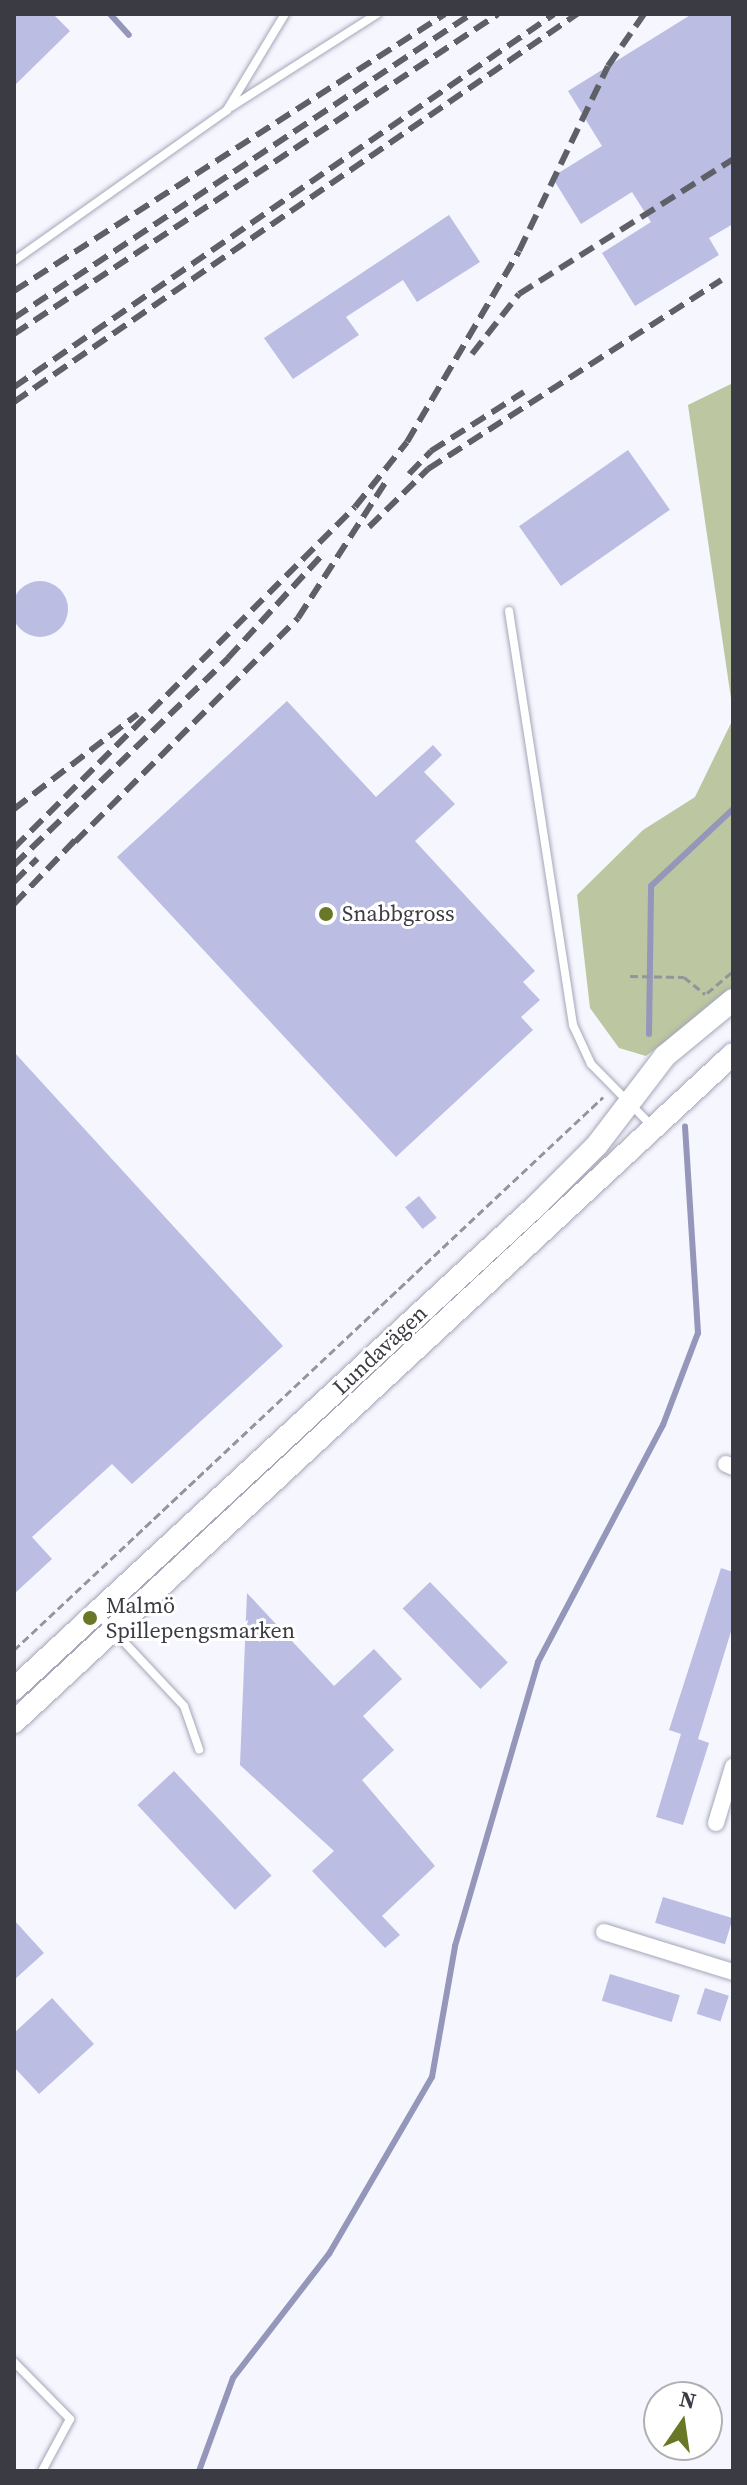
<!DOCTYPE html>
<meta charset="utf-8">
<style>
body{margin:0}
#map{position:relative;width:747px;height:2485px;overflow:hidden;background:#f5f6fe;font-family:"Source Serif 4",serif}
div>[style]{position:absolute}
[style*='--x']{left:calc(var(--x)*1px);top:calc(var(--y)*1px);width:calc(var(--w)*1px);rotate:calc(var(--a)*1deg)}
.forest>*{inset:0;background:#bcc6a0}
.stream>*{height:6px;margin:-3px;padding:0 3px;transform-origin:3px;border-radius:3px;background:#9496ba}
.building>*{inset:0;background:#bbbde3;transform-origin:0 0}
.round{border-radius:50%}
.path>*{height:3px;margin-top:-1.5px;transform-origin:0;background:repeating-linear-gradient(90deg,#94949c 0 8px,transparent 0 12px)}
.roads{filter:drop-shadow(0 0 2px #a5a6b8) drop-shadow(0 0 2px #a5a6b8)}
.lane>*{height:8px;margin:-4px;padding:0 4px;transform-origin:4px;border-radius:4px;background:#fff}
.street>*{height:16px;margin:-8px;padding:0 8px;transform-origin:8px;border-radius:8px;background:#fff}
.secondary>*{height:22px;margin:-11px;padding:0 11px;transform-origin:11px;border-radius:11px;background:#fff}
.rail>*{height:6px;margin-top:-3px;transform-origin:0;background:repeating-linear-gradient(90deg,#5f5f67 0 16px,transparent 0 24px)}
.dots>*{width:22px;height:22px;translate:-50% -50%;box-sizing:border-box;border:4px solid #fff;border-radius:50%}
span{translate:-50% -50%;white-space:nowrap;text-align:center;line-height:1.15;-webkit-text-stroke:6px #fff;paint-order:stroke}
.poi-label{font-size:22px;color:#3b3b43}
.left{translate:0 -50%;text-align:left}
.street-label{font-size:22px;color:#3b3b43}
.frame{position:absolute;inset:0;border:16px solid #3b3b43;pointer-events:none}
.north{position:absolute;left:643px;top:2381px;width:80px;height:80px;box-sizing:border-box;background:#fff;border:2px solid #b1b1b4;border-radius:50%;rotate:13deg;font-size:22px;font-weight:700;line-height:32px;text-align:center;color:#3b3b43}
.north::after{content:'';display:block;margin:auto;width:28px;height:36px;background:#697826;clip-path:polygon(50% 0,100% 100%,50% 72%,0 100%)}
</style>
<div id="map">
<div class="forest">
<i style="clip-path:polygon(733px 383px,733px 712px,688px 405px)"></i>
<i style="clip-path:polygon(733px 719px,733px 991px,646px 1056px,619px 1048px,590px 1008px,577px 895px,643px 830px,695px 797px)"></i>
</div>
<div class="stream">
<i style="--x:110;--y:14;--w:28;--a:48"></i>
<i style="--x:649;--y:1034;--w:148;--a:-89.2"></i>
<i style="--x:651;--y:886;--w:112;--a:-43.2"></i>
<i style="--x:199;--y:2471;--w:99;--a:-69.9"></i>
<i style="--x:233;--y:2378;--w:157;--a:-52.3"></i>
<i style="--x:329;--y:2254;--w:205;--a:-59.8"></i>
<i style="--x:432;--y:2077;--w:133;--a:-80"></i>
<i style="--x:455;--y:1946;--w:296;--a:-73.7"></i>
<i style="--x:538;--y:1662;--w:268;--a:-62.2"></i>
<i style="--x:663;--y:1425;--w:98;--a:-69.2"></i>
<i style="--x:698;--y:1333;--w:207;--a:-93.6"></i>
</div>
<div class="building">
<i style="clip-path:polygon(14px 14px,53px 14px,70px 31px,14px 86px)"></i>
<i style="clip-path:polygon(692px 14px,733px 14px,733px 224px,709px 238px,719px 255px,635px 306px,602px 253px,651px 222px,632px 192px,581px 224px,552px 177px,602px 146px,568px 91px)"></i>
<i style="clip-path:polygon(449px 215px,480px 262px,417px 302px,403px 280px,346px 317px,359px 335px,293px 379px,264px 338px)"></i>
<i style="left:628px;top:450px;width:73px;height:133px;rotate:55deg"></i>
<i class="round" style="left:12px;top:581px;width:56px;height:56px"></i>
<i style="clip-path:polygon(287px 701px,376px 797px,433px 745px,442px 755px,424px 772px,455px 804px,415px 841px,535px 971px,523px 982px,540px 1000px,521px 1017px,533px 1030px,396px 1157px,117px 857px)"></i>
<i style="clip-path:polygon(14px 1052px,283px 1346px,132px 1484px,112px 1464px,32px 1537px,52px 1559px,14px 1594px)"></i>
<i style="left:419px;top:1196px;width:28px;height:18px;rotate:51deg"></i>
<i style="clip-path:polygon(721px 1568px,733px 1572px,733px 1625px,698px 1739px,709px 1743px,683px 1825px,656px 1817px,681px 1734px,669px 1730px)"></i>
<i style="left:430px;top:1582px;width:112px;height:38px;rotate:46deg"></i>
<i style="clip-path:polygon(247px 1593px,334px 1686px,374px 1649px,402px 1679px,363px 1716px,394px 1750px,362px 1780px,435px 1866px,382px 1916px,400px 1935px,385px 1948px,312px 1871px,334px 1851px,240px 1765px)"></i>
<i style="left:174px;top:1771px;width:143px;height:50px;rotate:47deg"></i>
<i style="left:663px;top:1897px;width:73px;height:27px;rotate:17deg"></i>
<i style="clip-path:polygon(14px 1920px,44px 1953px,14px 1980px)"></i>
<i style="left:610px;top:1974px;width:73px;height:28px;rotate:17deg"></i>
<i style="left:705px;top:1988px;width:25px;height:27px;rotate:18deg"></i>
<i style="clip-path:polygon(52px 1998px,94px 2044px,39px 2094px,14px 2067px,14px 2033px)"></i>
</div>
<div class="path">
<i style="--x:630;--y:976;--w:54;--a:1.1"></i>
<i style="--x:684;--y:977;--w:27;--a:39"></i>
<i style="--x:707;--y:993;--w:34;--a:-40"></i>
<i style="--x:14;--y:1650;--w:808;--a:-43.19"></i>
</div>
<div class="roads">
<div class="lane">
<i style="--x:231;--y:107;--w:173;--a:-32.5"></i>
<i style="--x:14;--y:261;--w:261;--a:-35.3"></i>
<i style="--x:227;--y:110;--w:112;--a:-58.9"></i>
<i style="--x:509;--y:611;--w:419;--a:81.2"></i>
<i style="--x:573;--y:1025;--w:43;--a:65.2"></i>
<i style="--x:591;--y:1064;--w:88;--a:45.5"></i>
<i style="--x:97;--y:1613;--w:127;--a:46.9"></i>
<i style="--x:184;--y:1706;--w:46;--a:70.8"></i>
<i style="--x:14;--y:2362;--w:80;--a:45.5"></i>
<i style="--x:70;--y:2419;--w:59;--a:118.3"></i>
</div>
<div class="street">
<i style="--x:726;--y:1464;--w:8;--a:23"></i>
<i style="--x:716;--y:1823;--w:59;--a:-73.1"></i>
<i style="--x:604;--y:1932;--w:135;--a:17.2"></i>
</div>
<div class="secondary">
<i style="--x:14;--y:1689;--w:711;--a:-42.78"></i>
<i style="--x:536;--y:1206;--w:86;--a:-45"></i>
<i style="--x:597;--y:1145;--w:112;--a:-52.6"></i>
<i style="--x:665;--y:1056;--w:88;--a:-39.5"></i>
<i style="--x:14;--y:1722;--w:981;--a:-42.89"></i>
</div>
</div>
<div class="rail">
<i style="--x:14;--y:291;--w:512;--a:-32.73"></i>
<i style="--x:14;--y:318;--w:549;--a:-33.63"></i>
<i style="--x:14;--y:334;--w:580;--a:-33.47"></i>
<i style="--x:472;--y:354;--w:76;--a:-51.9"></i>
<i style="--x:519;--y:294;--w:253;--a:-32.2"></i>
<i style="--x:14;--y:387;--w:656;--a:-34.63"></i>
<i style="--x:14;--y:402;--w:684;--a:-34.57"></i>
<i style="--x:409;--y:474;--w:32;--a:-46"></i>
<i style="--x:431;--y:451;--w:110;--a:-32.4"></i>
<i style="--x:369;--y:527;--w:83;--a:-44.5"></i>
<i style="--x:428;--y:469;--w:349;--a:-32.8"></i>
<i style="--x:14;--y:809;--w:156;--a:-37.5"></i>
<i style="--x:75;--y:842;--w:316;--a:-45.1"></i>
<i style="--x:298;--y:618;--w:161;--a:-57.2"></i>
<i style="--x:14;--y:848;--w:482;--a:-45"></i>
<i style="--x:355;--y:507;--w:83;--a:-51.3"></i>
<i style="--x:407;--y:442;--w:221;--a:-59.6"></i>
<i style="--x:519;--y:251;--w:205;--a:-64.3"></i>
<i style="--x:608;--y:66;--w:63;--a:-55.3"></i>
<i style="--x:14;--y:865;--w:298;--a:-44"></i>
<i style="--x:228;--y:658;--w:139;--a:-47.6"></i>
<i style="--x:14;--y:882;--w:33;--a:-45"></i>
<i style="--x:14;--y:904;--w:95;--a:-46.3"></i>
</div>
<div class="dots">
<i style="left:326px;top:914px;background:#697826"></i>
<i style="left:90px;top:1618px;background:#697826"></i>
</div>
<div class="poi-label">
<span class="left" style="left:342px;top:914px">Snabbgross</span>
<span class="left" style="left:106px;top:1618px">Malmö<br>Spillepengsmarken</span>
</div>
<div class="street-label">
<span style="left:380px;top:1350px;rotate:-43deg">Lundavägen</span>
</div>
<div class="frame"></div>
<div class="north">N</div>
</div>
